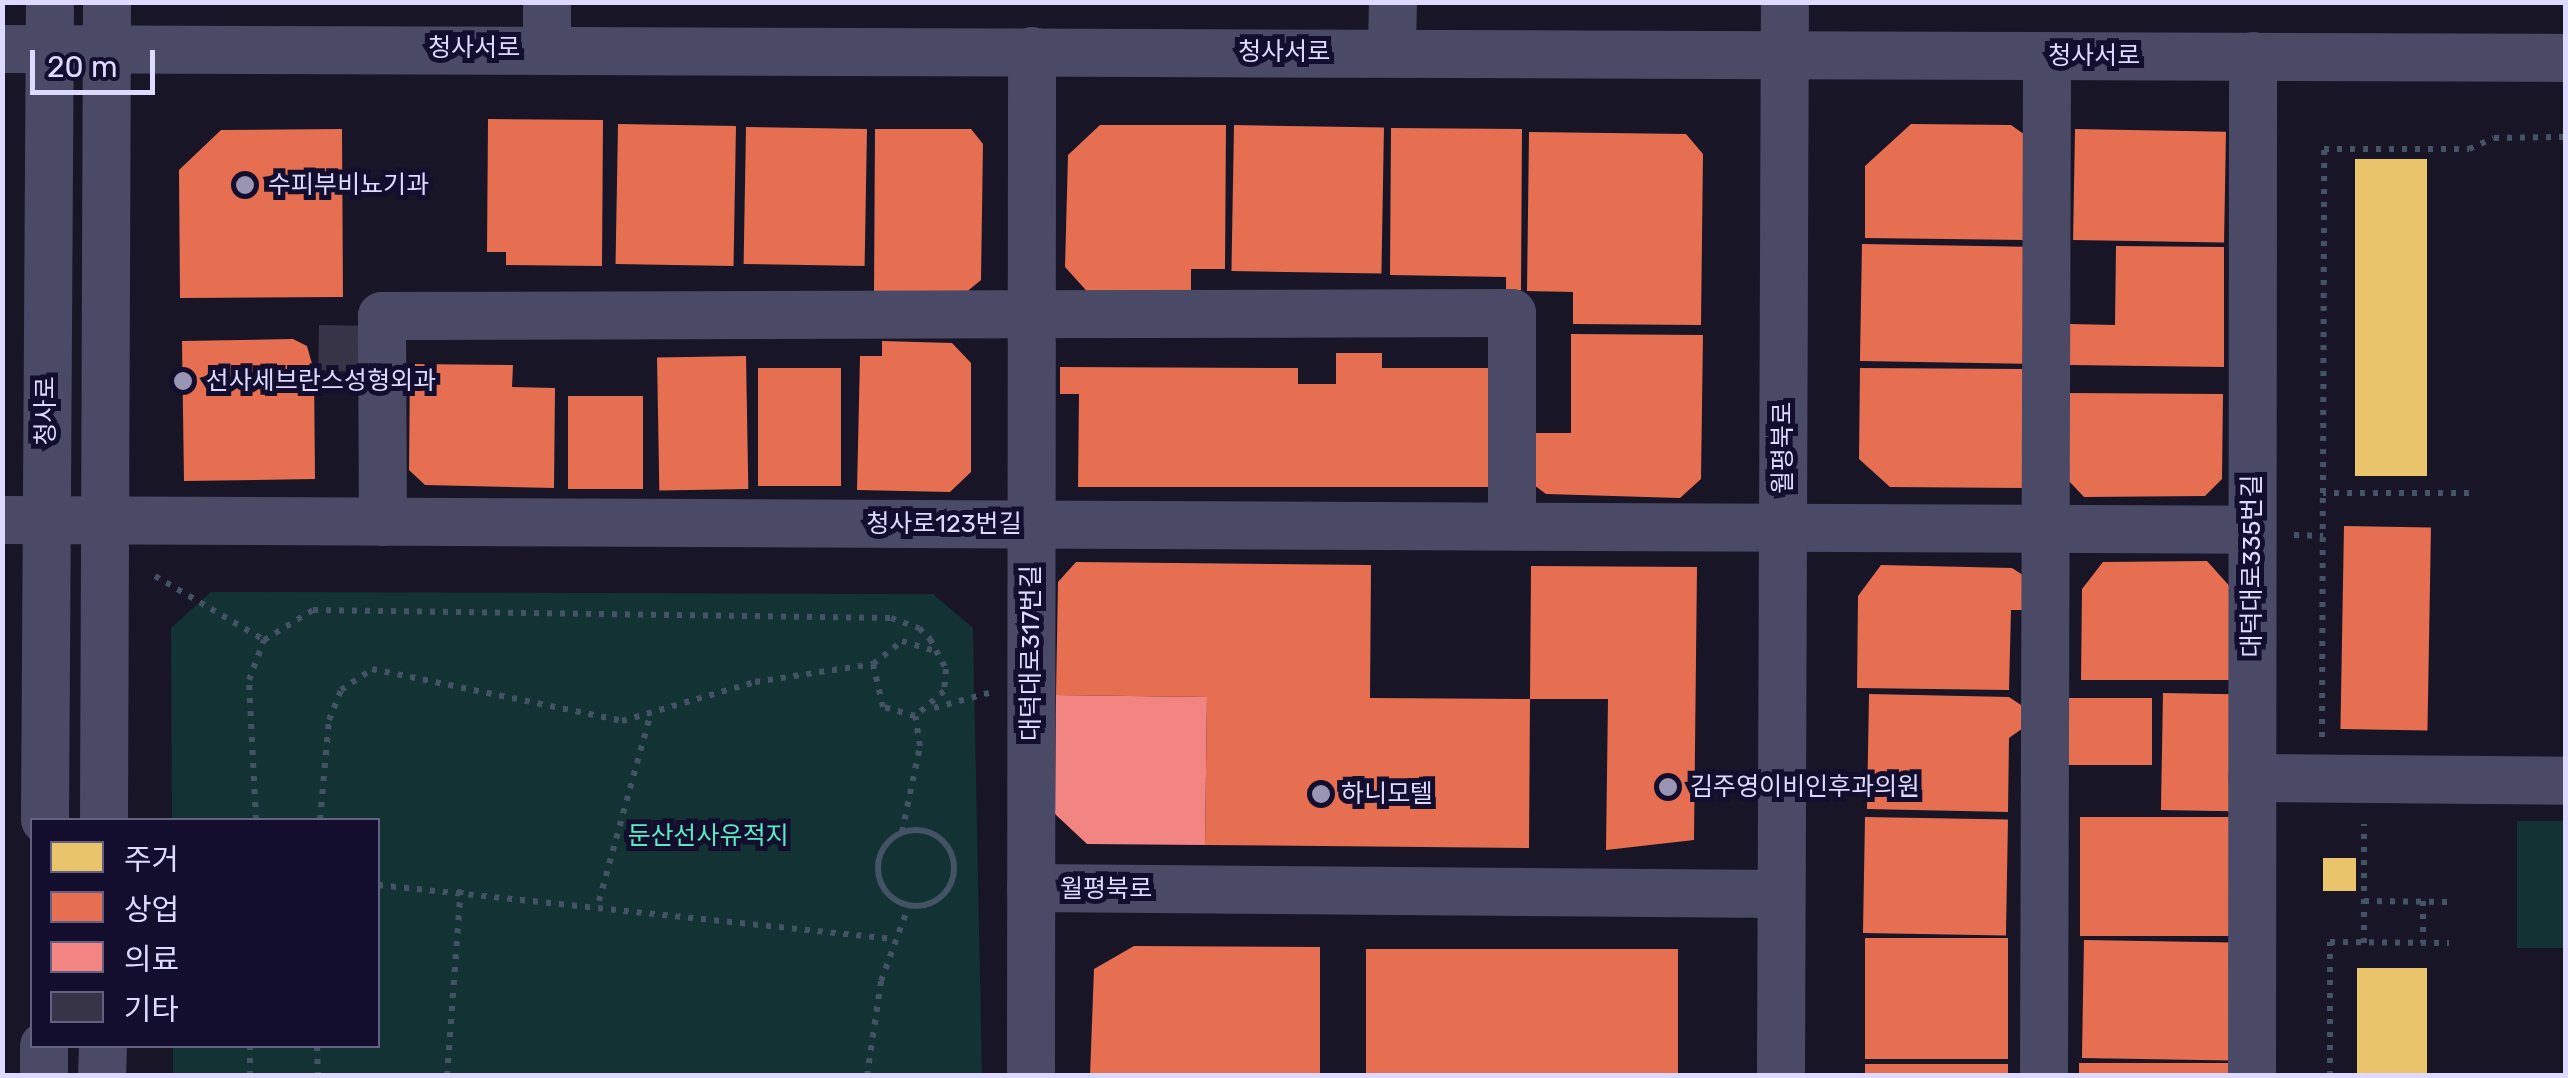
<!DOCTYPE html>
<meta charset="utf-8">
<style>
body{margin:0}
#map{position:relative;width:2568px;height:1078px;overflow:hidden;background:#181526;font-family:Rubik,"Noto Sans KR",sans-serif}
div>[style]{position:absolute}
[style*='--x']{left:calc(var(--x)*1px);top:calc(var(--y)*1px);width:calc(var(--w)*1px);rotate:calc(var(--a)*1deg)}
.green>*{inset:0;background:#123233;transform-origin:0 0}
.homes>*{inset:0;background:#e9c46a;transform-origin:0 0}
.shops>*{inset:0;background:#e76f51;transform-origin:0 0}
.health>*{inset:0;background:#f28482}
.building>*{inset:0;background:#373447;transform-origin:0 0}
.path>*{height:6px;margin-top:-3px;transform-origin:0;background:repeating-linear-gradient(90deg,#435365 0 5px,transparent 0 13px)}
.path>.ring{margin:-3px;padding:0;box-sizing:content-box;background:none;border:6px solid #435365;border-radius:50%}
.minor>*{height:48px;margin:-24px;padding:0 24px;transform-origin:24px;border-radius:24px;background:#4a4a67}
.dots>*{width:28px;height:28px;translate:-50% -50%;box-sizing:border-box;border:5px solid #130e2d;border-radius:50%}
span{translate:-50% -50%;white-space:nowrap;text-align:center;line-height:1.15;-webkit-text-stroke:10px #130e2d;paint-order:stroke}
.street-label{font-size:25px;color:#dedaff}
.poi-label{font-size:25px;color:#dedaff}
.left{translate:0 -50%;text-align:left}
.park-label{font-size:25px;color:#59ecc4}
.frame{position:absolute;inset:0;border:5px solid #dedaff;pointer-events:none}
.legend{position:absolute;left:30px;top:818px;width:350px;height:230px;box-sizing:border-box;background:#130e2d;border:2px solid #646081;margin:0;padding:12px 18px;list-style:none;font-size:30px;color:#dedaff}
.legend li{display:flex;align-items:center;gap:20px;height:50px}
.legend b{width:50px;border:2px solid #646081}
.scale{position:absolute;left:30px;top:50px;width:125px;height:45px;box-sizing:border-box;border:5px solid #dedaff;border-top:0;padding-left:12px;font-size:30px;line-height:35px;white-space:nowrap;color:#dedaff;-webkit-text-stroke:8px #130e2d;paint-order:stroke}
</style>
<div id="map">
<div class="green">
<i style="clip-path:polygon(211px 592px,933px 594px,973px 628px,982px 1075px,173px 1075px,173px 1046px,378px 1046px,378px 820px,172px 820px,171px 628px)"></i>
<i style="left:2517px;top:821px;width:48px;height:127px"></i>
</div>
<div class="homes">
<i style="left:2355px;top:159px;width:72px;height:317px"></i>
<i style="left:2356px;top:858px;width:33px;height:33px;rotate:90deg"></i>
<i style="left:2357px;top:968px;width:70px;height:108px"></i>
</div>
<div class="shops">
<i style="clip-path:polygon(488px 119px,603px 120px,602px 266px,506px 265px,506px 252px,487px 252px)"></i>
<i style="left:618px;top:124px;width:118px;height:140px;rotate:1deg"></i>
<i style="clip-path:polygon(1911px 124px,2011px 125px,2028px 137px,2026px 240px,1865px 238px,1865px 166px)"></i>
<i style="clip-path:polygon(1100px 125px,1226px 125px,1225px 269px,1191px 269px,1191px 298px,1093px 298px,1065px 267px,1068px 155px)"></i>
<i style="left:1234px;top:125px;width:150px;height:146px;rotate:1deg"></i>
<i style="left:746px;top:127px;width:121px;height:137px;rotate:1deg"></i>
<i style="clip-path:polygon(1391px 128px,1522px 129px,1521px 290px,1506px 290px,1506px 277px,1390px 275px)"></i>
<i style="clip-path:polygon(342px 129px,343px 297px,180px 298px,179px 170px,221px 130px)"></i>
<i style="clip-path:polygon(875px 129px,971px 129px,983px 144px,981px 280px,964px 294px,874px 294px)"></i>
<i style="left:2075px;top:129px;width:151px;height:111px;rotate:1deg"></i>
<i style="clip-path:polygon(1529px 132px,1686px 134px,1703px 154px,1701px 325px,1573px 324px,1573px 292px,1527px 291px)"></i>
<i style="left:1862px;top:244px;width:163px;height:117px;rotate:1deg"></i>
<i style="clip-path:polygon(2116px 246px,2224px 247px,2224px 367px,2070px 365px,2070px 324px,2115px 325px)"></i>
<i style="clip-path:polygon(1571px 334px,1703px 335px,1701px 479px,1680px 498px,1546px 494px,1526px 479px,1527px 433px,1571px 433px)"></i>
<i style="clip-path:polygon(293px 339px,307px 346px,314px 371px,315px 479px,184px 481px,182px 341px)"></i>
<i style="clip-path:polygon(882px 341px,952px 343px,971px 363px,971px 472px,950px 492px,857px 490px,860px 356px,882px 356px)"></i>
<i style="clip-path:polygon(1336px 353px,1382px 353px,1382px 368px,1488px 368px,1489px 487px,1078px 487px,1079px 394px,1060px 394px,1060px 367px,1298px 368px,1298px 384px,1336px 384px)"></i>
<i style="left:746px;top:356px;width:133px;height:89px;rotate:89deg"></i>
<i style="clip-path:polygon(410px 364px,513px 365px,512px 387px,555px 388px,554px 488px,425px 485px,409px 470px)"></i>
<i style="left:758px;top:368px;width:83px;height:118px"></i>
<i style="clip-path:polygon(1860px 368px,2023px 369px,2023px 488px,1890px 487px,1859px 459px)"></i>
<i style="clip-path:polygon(2068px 393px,2223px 394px,2222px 479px,2205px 496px,2084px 497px,2067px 479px)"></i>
<i style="left:643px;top:396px;width:93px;height:75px;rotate:90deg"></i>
<i style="left:2344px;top:526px;width:87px;height:203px;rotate:1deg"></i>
<i style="clip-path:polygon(2207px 561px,2233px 590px,2233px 680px,2081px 680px,2082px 589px,2103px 562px)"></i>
<i style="clip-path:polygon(1076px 562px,1371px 565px,1370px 698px,1530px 699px,1529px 848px,1205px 845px,1207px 697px,1056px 695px,1058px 582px)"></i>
<i style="clip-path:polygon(1881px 565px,2012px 568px,2029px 579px,2029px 610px,2011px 610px,2009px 690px,1857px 688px,1858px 596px)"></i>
<i style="clip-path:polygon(1531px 566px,1697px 567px,1694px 840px,1606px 850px,1608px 699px,1530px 699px)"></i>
<i style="left:2163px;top:693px;width:70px;height:117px;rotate:1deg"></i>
<i style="clip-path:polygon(1869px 694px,2009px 697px,2024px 707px,2023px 728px,2009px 738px,2008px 812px,1867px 809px)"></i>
<i style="left:2065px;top:698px;width:87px;height:67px"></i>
<i style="left:1865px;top:817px;width:143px;height:116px;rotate:1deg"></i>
<i style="left:2080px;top:817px;width:152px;height:119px"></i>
<i style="left:1865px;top:938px;width:143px;height:121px"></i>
<i style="left:2084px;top:940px;width:148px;height:118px;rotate:1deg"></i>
<i style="clip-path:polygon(1134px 946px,1320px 947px,1320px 1076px,1090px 1076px,1094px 969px)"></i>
<i style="left:1366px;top:949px;width:312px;height:127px"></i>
<i style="left:2079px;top:1063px;width:152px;height:13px"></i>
<i style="left:1865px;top:1064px;width:143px;height:12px"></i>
</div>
<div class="health">
<i style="clip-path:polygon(1056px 695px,1207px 697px,1205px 845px,1087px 844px,1055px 814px)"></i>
</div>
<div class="building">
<i style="left:319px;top:325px;width:47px;height:46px;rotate:1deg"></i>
</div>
<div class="path">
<i style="--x:2469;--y:493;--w:146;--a:180"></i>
<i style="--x:2323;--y:493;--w:344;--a:-89.8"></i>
<i style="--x:2324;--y:149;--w:145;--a:0"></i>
<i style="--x:2469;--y:149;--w:27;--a:-24"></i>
<i style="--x:2494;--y:138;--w:72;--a:-0.8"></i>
<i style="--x:2294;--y:535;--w:29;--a:2"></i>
<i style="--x:155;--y:576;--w:126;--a:30.4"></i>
<i style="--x:934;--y:708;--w:57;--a:-15.3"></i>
<i style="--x:2322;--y:737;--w:244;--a:-89.8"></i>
<i style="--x:256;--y:820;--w:140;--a:-92.9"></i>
<i style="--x:249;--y:680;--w:43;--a:-69.4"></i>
<i style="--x:264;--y:640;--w:57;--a:-31.5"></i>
<i style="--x:313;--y:610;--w:578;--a:0.79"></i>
<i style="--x:891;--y:618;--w:30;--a:20"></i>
<i style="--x:919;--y:628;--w:16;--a:45"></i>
<i style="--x:930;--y:639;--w:34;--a:62"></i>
<i style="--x:946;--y:669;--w:22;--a:95"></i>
<i style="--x:944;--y:691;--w:38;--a:139"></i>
<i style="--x:915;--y:716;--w:33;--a:-164"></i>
<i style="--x:883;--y:707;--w:44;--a:-103.1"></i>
<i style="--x:873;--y:664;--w:37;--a:-38"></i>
<i style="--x:902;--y:641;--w:34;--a:17"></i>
<i style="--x:320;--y:820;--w:100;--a:-84.9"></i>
<i style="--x:329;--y:720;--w:32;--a:-68"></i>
<i style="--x:341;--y:690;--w:37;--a:-34"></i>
<i style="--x:372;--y:669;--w:255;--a:11.7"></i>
<i style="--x:622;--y:721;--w:139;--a:-16.3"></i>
<i style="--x:755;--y:682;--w:119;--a:-8.7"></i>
<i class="ring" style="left:878px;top:830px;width:70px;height:70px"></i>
<i style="--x:902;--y:832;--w:88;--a:-78.2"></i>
<i style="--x:920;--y:746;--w:30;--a:-99"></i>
<i style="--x:378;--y:885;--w:518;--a:5.99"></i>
<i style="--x:599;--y:901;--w:192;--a:-74.6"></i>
<i style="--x:2364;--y:901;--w:85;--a:0.7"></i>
<i style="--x:2423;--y:901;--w:42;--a:90"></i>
<i style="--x:2364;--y:943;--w:119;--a:-90"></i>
<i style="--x:317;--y:1046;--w:30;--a:88"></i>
<i style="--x:250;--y:1076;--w:30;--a:-90"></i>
<i style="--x:447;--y:1076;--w:190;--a:-85.8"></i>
<i style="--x:867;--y:1076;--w:96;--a:-81.6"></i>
<i style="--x:881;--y:981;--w:81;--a:-69.8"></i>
<i style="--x:2330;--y:1076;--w:134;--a:-90"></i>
<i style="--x:2330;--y:942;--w:119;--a:0.5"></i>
</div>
<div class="minor">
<i style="--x:547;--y:2;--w:45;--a:90"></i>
<i style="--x:2;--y:49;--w:2564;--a:0.2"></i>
<i style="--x:1392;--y:52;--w:50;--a:-88.9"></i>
<i style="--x:2;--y:520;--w:2250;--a:0.25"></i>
<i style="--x:383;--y:522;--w:206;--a:-90.3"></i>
<i style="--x:382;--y:316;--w:1130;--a:-0.15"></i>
<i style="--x:1512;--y:313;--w:213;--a:90"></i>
<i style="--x:2252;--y:778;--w:314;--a:0.5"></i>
<i style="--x:45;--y:820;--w:818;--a:-89.65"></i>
<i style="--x:104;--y:820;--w:818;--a:-89.79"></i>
<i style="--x:1031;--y:888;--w:750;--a:0.46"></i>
<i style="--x:44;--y:1076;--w:30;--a:-90"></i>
<i style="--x:102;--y:1076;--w:30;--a:-88"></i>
<i style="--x:1031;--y:1076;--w:1025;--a:-89.94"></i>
<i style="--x:1781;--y:1076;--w:1074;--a:-89.79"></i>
<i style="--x:2044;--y:1076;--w:1020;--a:-89.83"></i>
<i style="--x:2252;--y:1076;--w:1020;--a:-89.94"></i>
</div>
<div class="dots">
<i style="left:245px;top:185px;background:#9995b3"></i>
<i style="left:183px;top:381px;background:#9995b3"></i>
<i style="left:1668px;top:787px;background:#9995b3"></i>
<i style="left:1321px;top:794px;background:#9995b3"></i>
</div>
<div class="street-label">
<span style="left:474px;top:48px">청사서로</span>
<span style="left:1284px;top:52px">청사서로</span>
<span style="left:2094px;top:56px">청사서로</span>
<span style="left:46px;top:411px;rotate:-90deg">청사로</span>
<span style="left:1783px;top:448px;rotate:-90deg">월평북로</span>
<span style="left:944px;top:524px">청사로123번길</span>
<span style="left:2252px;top:566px;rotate:-90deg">대덕대로335번길</span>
<span style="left:1031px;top:653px;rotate:-90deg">대덕대로317번길</span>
<span style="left:1106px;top:889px">월평북로</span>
</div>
<div class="poi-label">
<span class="left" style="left:268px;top:185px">수피부비뇨기과</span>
<span class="left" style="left:206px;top:381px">선사세브란스성형외과</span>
<span class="left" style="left:1690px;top:787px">김주영이비인후과의원</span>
<span class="left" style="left:1341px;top:794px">하니모텔</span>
</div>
<div class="park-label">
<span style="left:708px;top:836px">둔산선사유적지</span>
</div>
<div class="frame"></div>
<ul class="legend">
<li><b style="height:28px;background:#e9c46a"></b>주거</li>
<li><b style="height:28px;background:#e76f51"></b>상업</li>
<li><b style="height:28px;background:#f28482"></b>의료</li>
<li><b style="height:28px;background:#373447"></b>기타</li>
</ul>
<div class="scale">20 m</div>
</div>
